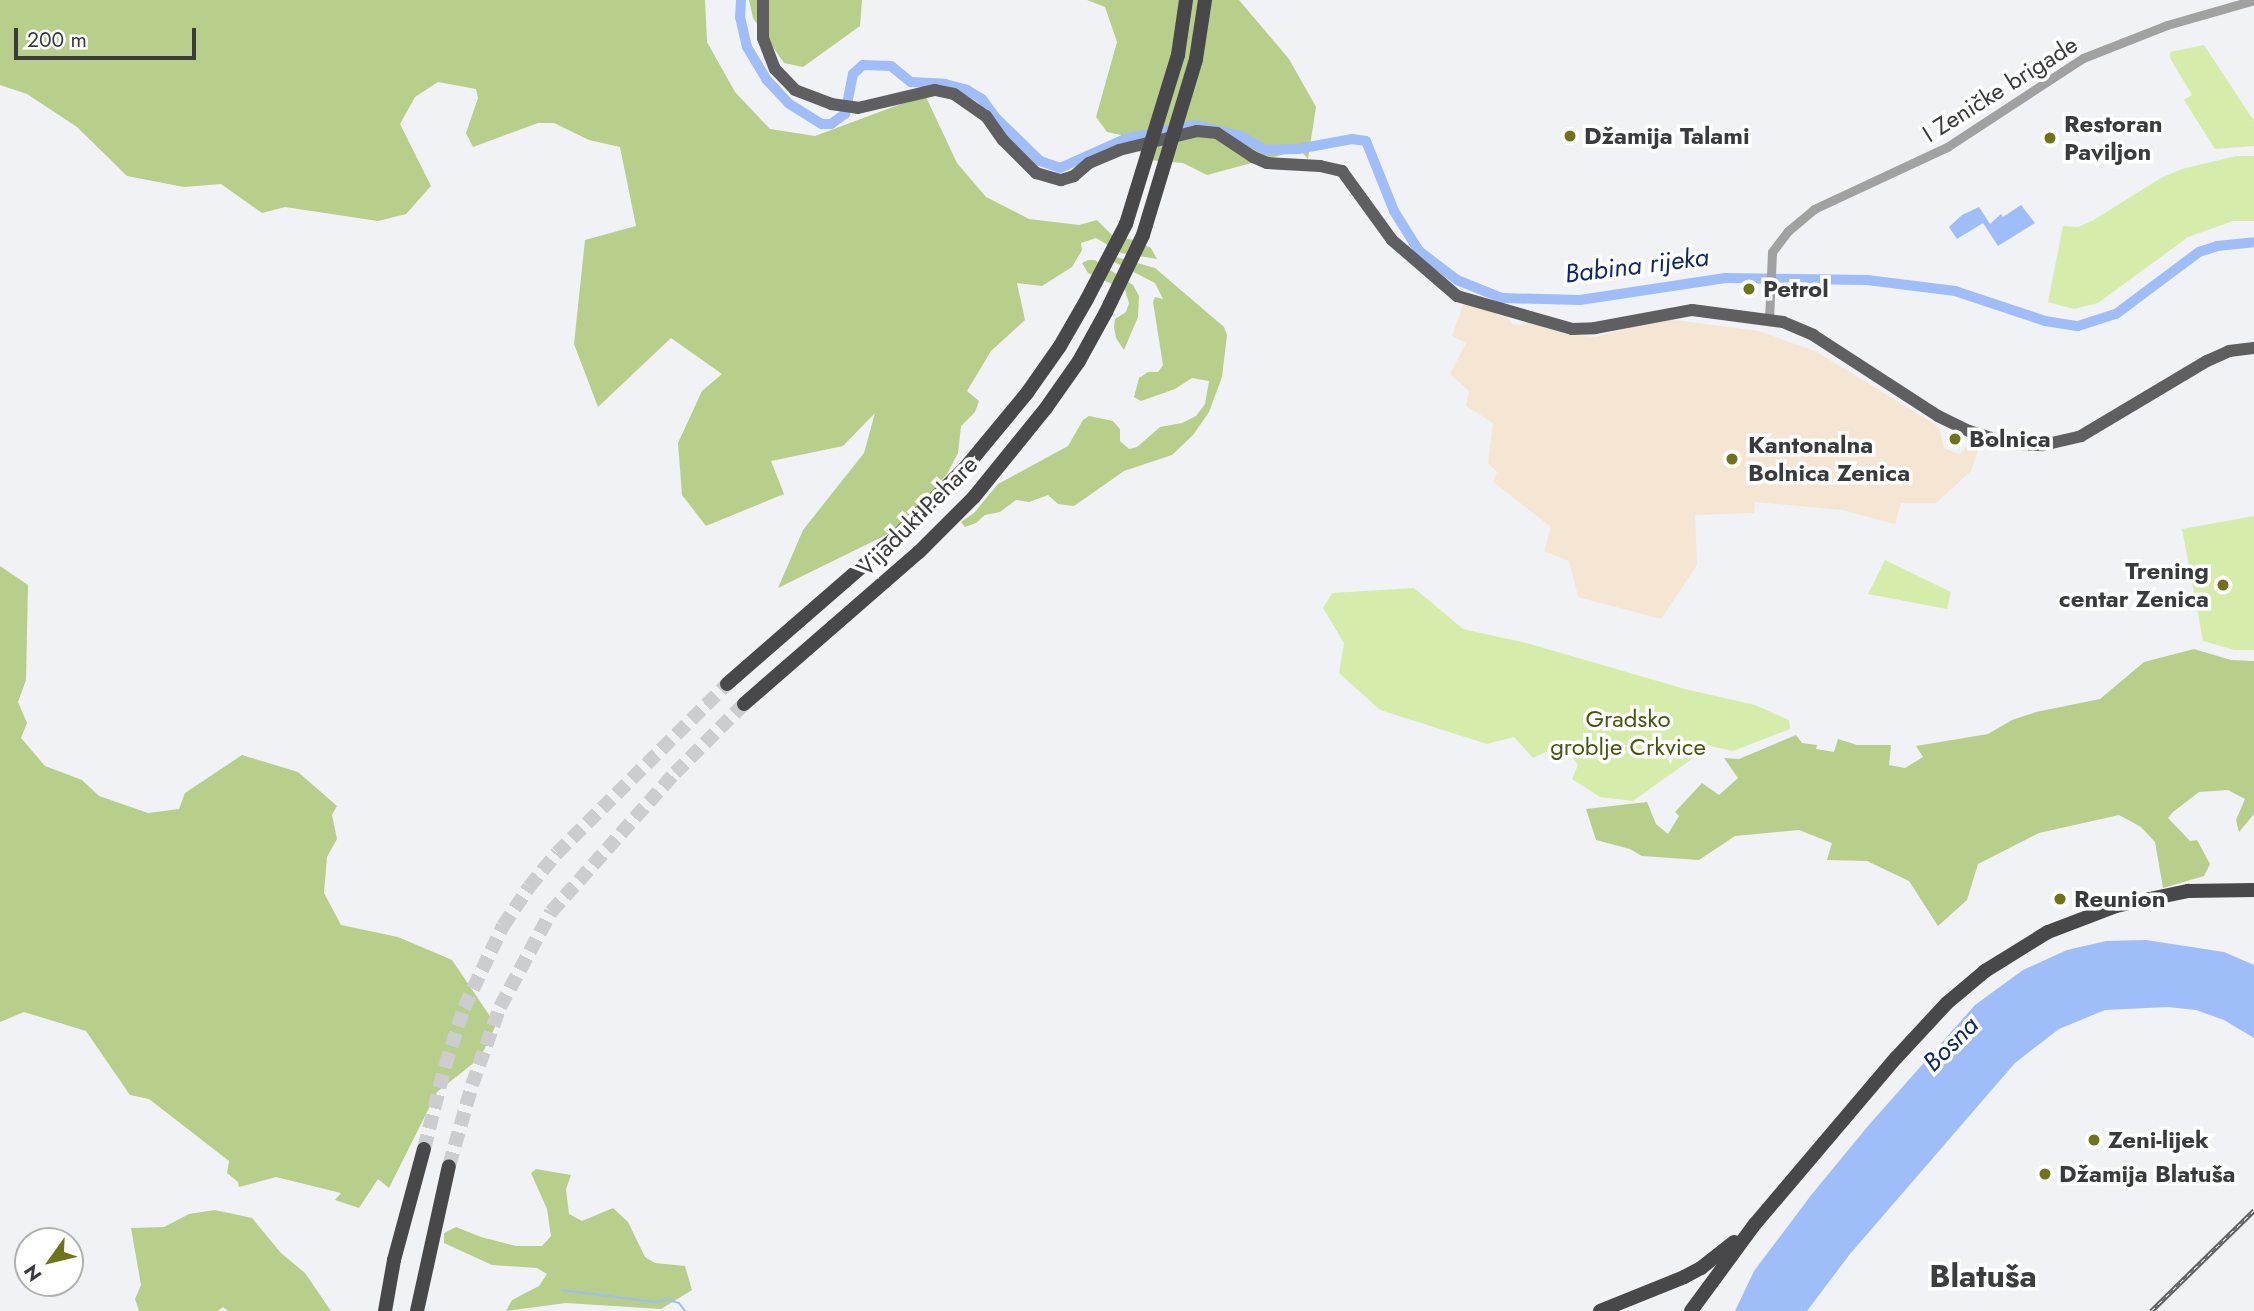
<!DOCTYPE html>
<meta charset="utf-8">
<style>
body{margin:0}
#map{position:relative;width:2254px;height:1311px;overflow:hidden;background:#f1f2f5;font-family:Jost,sans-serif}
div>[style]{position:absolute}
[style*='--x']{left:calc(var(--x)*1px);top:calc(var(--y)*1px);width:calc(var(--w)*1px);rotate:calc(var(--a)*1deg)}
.medical>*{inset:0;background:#f5e6d3}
.green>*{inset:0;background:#d6ecaa}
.forest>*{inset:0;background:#b8ce8b}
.water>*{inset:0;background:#9fbdf9}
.stream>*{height:2px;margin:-1px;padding:0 1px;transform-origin:1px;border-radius:1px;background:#9fbdf9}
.river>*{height:10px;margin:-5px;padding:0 5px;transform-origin:5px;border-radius:5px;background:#9fbdf9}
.highway-tunnel>*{height:14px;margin-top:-7px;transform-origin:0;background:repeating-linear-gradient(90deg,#cccdd0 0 14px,transparent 0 21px)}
.minor>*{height:9px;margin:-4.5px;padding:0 4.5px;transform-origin:4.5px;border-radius:4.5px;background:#a1a1a2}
.major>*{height:12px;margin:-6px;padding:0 6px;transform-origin:6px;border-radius:6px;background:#5f5e61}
.highway>*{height:14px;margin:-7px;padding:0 7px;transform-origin:7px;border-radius:7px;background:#48474a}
.rail>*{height:4.5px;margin-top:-2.25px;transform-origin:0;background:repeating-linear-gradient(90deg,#fff 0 5px,#5d5e5f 0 10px);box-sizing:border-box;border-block:2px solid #5d5e5f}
.highway-bridge>*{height:14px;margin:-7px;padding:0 7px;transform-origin:7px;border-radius:7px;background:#48474a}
.dots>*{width:19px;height:19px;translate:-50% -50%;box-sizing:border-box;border:4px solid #fff;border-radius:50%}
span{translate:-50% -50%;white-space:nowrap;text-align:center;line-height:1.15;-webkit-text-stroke:7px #fff;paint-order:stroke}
.street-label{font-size:24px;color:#3a3b3c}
.poi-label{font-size:24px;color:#3a3b3c;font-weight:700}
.left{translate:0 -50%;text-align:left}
.right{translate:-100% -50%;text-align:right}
.park-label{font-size:24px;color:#45570d}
.water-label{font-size:26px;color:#0d286b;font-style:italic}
.district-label{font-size:32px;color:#3c3d3f;font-weight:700}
.north{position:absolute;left:14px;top:1227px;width:70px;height:70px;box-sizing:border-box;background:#fff;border:2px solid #b0b1b1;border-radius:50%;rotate:236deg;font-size:19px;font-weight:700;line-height:28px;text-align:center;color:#3a3b3c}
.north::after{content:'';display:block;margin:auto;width:24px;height:32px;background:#6f731a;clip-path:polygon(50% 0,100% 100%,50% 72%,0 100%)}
.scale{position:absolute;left:14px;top:28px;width:182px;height:32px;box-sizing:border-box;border:4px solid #3a3b3c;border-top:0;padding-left:9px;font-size:21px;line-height:24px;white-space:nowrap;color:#3a3b3c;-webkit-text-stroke:5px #fff;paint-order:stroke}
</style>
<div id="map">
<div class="medical">
<i style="clip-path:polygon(1464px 302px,1508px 318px,1512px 324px,1520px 325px,1528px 322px,1566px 334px,1596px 337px,1651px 322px,1675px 320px,1759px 331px,1817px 352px,1939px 427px,1944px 448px,1960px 454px,1973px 439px,1981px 442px,1971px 471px,1936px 503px,1901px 503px,1895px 524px,1842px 510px,1755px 502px,1754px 513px,1695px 515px,1697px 565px,1661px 619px,1578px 597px,1569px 561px,1544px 551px,1551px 527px,1493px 482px,1497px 472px,1488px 463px,1493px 423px,1466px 406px,1469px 391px,1450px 374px,1466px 343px,1452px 336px)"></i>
</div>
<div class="green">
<i style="clip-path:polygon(2204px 45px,2254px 121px,2254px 146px,2215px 149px,2184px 100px,2192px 95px,2170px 58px,2170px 52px)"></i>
<i style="clip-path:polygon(2236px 156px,2254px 156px,2254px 221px,2233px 221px,2188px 237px,2098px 303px,2074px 309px,2048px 302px,2063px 226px,2078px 227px,2092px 221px,2161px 178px,2182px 169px)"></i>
<i style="clip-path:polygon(2254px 516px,2254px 650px,2234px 650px,2203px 641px,2182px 529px)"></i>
<i style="clip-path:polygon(1885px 560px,1951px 592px,1947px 609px,1868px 594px)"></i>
<i style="clip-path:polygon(1414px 588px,1463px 629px,1530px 644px,1685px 689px,1755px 705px,1789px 720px,1790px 729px,1733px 751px,1710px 746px,1633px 801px,1600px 797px,1572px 779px,1578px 765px,1563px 744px,1533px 758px,1514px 737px,1487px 744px,1380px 710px,1339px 673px,1344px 643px,1323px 608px,1332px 593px)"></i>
</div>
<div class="forest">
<i style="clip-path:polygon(0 0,705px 0,707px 42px,735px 92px,770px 129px,815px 136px,925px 95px,957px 163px,986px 197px,1029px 219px,1079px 225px,1097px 220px,1113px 236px,1134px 240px,1151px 248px,1157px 259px,1121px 253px,1096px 238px,1081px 243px,1082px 250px,1072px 267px,1042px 286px,1017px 283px,1025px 320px,991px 351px,967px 391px,979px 401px,975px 412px,961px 426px,958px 453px,947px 474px,914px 513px,886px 535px,778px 588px,803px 530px,864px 453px,875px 413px,843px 446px,771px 461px,784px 494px,706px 526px,682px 495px,678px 443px,702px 391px,722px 374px,671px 338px,598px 407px,574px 344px,585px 240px,636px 226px,620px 147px,589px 140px,554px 123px,538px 123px,473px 147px,466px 133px,478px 98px,476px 89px,438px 82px,415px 97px,400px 124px,431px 186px,406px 214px,378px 221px,285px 207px,262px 213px,221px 184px,184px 187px,127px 176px,77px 127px,27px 94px,0 85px)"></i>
<i style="clip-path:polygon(749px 0,862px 0,860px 26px,803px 67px,784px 63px,753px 18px)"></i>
<i style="clip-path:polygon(1087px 0,1239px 0,1289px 59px,1316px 107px,1308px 159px,1300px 150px,1207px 175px,1183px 163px,1147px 160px,1126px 136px,1107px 132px,1096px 117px,1117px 42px,1105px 7px)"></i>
<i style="clip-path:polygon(1116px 257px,1155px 268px,1224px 327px,1227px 335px,1222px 377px,1209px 412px,1193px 435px,1172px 455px,1124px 471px,1074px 506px,1058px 504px,1048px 495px,1029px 502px,1016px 500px,1000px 512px,985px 515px,976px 523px,965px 527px,961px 522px,974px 513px,998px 484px,1068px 446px,1083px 420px,1089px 416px,1113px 421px,1120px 429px,1120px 441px,1129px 449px,1137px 447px,1160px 427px,1182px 423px,1196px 416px,1205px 404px,1209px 381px,1192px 378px,1175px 389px,1141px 401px,1134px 397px,1139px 378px,1148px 372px,1158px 372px,1163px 365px,1153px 302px,1155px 297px,1163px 299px,1155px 283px,1112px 261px)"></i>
<i style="clip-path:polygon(1088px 260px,1095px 260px,1133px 285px,1139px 296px,1138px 317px,1124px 350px,1116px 338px,1114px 327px,1115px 319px,1126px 312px,1129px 303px,1125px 290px,1088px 273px,1082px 263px)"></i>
<i style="clip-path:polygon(0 566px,28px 585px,26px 680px,18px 702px,27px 723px,21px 738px,45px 766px,82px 780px,99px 796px,148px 813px,179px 809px,185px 793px,242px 755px,298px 772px,337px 806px,332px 815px,337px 839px,327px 857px,324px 893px,341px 925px,398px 937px,452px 960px,496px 1025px,480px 1058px,437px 1092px,389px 1188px,378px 1179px,359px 1208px,335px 1200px,341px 1193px,276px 1177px,239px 1187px,238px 1182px,227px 1173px,229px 1161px,149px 1099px,130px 1095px,86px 1031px,24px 1012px,0 1022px)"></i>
<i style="clip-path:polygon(2194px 649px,2231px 660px,2254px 661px,2254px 814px,2239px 832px,2236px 820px,2245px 799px,2228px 790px,2199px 792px,2173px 812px,2168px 818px,2190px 841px,2197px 840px,2210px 864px,2204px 876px,2163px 888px,2155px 842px,2141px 827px,2119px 815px,2039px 833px,1978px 864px,1967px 900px,1938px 926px,1909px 881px,1867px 861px,1827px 860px,1832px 843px,1799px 830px,1735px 836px,1699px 860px,1642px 856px,1630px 849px,1596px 840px,1586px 809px,1647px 802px,1656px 824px,1668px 834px,1679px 816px,1675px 812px,1702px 783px,1719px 795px,1738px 778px,1724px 758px,1739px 759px,1796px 735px,1802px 743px,1817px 745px,1816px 749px,1834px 752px,1838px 739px,1857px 745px,1891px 745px,1889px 765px,1905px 768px,1923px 757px,1916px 746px,1988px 734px,2012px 720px,2036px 712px,2100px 699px,2144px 662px)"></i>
<i style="clip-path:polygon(536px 1169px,571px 1175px,566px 1189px,569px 1214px,582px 1221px,613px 1208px,628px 1222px,645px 1257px,655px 1263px,685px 1266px,692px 1290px,661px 1309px,566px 1303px,506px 1311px,512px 1300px,539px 1286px,547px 1274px,537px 1268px,492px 1265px,444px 1243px,444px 1233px,456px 1227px,481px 1237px,516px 1246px,542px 1246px,551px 1236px,547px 1209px,531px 1173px)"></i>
<i style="clip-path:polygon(215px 1210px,252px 1218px,281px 1253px,305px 1273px,331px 1311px,228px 1311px,223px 1307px,218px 1311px,139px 1311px,135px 1299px,141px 1285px,131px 1228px,164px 1227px,189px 1214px)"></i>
</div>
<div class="water">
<i style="clip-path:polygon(2021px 205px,2035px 223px,1998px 246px,1983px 223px,1957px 239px,1949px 227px,1962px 215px,1979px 207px,1990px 224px,2001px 214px,2003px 217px)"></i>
<i style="clip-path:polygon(2146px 940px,2224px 952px,2254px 965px,2254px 1038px,2224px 1020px,2196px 1010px,2168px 1007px,2105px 1010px,2059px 1029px,2015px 1063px,1850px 1254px,1807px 1311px,1735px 1311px,1754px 1271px,1812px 1194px,1868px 1126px,1975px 1005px,2023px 970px,2067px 950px,2106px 941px)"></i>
</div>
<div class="stream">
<i style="--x:562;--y:1290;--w:93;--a:7.4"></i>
<i style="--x:654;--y:1302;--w:14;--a:-8"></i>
<i style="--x:668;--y:1300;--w:11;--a:15"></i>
<i style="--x:679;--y:1303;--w:10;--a:53"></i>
</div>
<div class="river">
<i style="--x:741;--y:0;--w:17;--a:93"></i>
<i style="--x:740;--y:17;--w:31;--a:77"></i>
<i style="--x:747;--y:47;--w:37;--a:59"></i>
<i style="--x:766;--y:79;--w:33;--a:47"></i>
<i style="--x:788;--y:103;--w:40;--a:32"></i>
<i style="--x:822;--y:124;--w:9;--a:0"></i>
<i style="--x:831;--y:124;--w:17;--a:-36"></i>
<i style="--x:845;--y:114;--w:41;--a:-78.7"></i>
<i style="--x:853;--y:74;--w:13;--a:-42"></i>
<i style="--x:863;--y:65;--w:28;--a:2"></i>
<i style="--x:891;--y:66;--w:26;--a:39"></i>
<i style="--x:911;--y:82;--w:34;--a:3"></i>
<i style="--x:945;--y:84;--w:23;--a:15"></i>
<i style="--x:967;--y:90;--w:17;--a:31"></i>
<i style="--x:982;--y:99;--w:24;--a:54"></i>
<i style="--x:996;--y:118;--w:62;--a:44.3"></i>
<i style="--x:1040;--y:161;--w:21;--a:19"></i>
<i style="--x:1060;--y:168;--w:71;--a:-24"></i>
<i style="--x:1125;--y:139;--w:71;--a:-11.3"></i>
<i style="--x:1195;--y:125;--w:46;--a:13.7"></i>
<i style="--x:1240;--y:136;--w:30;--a:28"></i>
<i style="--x:1266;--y:150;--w:32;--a:-2"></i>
<i style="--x:1298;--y:149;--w:55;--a:-10.5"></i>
<i style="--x:1352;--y:139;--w:14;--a:8"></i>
<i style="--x:1366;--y:141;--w:75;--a:68.2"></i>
<i style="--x:1394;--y:211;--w:47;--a:58"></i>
<i style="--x:1419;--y:251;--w:48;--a:37.3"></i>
<i style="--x:1457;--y:280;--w:48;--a:21.8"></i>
<i style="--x:1502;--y:298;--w:78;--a:1.5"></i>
<i style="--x:1580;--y:300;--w:147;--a:-8.6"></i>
<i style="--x:1725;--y:278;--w:142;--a:0.8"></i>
<i style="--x:1867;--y:280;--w:89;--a:7.1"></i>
<i style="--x:1955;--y:291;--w:95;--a:18.4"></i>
<i style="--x:2045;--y:321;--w:33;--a:9"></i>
<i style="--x:2078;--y:326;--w:40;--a:-18"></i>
<i style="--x:2116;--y:314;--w:104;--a:-36.8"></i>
<i style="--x:2199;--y:252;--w:19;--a:-18"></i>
<i style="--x:2217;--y:246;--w:37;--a:-6"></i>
</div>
<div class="highway-tunnel">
<i style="--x:424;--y:1149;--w:86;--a:-75.8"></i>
<i style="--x:445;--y:1066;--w:61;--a:-71.9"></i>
<i style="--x:464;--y:1008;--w:91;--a:-64.6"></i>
<i style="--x:503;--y:926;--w:47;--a:-56.3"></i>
<i style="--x:529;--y:887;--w:44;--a:-50.5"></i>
<i style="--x:557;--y:853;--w:240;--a:-44.8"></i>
<i style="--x:449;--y:1166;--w:84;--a:-74.1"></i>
<i style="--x:472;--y:1085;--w:83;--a:-70.3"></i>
<i style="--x:500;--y:1007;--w:108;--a:-61.8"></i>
<i style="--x:551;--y:912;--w:186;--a:-48.3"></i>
<i style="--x:675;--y:773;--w:98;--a:-45"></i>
</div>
<div class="minor">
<i style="--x:1769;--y:319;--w:67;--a:-87.4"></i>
<i style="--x:1772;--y:252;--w:26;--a:-53"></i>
<i style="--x:1788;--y:231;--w:34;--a:-40"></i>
<i style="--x:1814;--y:209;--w:147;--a:-25"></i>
<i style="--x:1947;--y:147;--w:163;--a:-33.2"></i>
<i style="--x:2083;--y:58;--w:90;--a:-21.4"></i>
<i style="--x:2167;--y:25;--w:91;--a:-16"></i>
</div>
<div class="major">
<i style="--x:763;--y:0;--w:38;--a:90"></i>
<i style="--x:763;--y:38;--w:33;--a:69"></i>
<i style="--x:775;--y:69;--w:29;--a:46"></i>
<i style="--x:795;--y:90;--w:39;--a:21"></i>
<i style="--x:831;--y:104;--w:27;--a:8"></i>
<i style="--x:858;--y:108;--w:79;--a:-13.2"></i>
<i style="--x:935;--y:90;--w:19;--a:12"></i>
<i style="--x:954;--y:94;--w:39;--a:35"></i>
<i style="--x:986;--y:116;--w:29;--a:55"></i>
<i style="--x:1003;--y:140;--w:47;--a:45"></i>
<i style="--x:1036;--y:173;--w:26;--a:16"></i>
<i style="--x:1061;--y:180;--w:14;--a:-17"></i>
<i style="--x:1074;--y:176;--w:20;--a:-41"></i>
<i style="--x:1089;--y:163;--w:33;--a:-23"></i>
<i style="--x:1119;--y:150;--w:80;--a:-13.7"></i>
<i style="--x:1197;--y:131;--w:20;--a:6"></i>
<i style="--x:1217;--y:133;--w:43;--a:33.7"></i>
<i style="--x:1253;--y:157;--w:15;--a:23"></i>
<i style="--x:1267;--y:163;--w:53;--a:3.2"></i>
<i style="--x:1320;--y:166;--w:23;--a:13"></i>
<i style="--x:1342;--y:171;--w:85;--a:54.1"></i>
<i style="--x:1392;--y:240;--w:86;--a:40.7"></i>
<i style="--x:1457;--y:296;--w:120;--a:16"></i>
<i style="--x:1572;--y:329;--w:23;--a:-2"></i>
<i style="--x:1595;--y:328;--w:99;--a:-10.5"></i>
<i style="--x:1692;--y:310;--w:92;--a:7.5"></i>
<i style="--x:1783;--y:322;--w:33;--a:23"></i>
<i style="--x:1813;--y:335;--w:149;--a:32.9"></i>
<i style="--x:1938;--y:416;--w:34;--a:26"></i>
<i style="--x:1969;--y:431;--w:43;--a:17.6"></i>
<i style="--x:2010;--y:444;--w:33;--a:2"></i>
<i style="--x:2043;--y:445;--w:39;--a:-13"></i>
<i style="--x:2081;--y:436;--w:147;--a:-30.8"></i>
<i style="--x:2207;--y:361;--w:24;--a:-24"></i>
<i style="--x:2229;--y:351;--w:25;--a:-7"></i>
</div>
<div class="highway">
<i style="--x:1178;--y:55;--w:56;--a:-81.7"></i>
<i style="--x:1196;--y:59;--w:60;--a:-81.3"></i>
<i style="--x:727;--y:684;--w:221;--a:-41"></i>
<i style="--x:894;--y:539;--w:100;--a:-45"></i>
<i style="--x:965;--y:468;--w:97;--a:-50.4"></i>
<i style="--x:1027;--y:393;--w:57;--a:-54.9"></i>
<i style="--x:1060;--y:346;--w:54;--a:-60.1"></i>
<i style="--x:744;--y:704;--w:232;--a:-41"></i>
<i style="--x:919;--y:552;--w:78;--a:-45"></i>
<i style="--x:974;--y:497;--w:114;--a:-51"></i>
<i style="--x:1046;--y:408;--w:57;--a:-54.9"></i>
<i style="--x:1079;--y:361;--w:56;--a:-61.1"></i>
<i style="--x:385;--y:1311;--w:52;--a:-80"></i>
<i style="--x:394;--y:1260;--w:115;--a:-74.9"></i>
<i style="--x:417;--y:1311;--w:148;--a:-77.6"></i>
<i style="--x:1600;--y:1311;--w:91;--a:-22"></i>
<i style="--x:1684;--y:1277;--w:19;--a:-28"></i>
<i style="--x:1701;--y:1268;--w:42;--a:-38.2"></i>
<i style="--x:1691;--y:1311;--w:108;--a:-53.7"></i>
<i style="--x:1755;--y:1224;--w:218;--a:-49.7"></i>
<i style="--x:1896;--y:1058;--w:75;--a:-47.2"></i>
<i style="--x:1947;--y:1003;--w:50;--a:-40.1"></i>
<i style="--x:1985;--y:971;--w:74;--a:-31.8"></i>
<i style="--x:2048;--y:932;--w:73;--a:-20.9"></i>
<i style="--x:2116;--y:906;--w:74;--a:-11.8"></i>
<i style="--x:2188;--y:891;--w:66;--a:-0.9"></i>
</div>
<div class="rail">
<i style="--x:2151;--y:1311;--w:144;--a:-44.4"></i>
</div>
<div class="highway-bridge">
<i style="--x:1087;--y:299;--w:85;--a:-62.5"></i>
<i style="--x:1126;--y:224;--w:177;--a:-72.9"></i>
<i style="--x:1106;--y:312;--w:85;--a:-64.3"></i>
<i style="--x:1143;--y:235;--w:184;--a:-73.2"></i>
</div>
<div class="dots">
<i style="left:1570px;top:136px;background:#6f731a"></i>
<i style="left:2050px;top:138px;background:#6f731a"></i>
<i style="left:1749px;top:289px;background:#6f731a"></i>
<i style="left:1955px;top:439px;background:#6f731a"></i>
<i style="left:1732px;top:459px;background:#6f731a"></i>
<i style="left:2223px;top:585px;background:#6f731a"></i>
<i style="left:2060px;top:899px;background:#6f731a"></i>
<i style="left:2094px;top:1140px;background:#6f731a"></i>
<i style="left:2045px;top:1174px;background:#6f731a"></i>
</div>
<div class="street-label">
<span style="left:2000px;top:89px;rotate:-32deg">I Zeničke brigade</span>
<span style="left:917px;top:516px;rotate:-45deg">Vijadukt Pehare</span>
</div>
<div class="poi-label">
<span class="left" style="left:2064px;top:138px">Restoran<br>Paviljon</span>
<span class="left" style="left:1584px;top:136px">Džamija Talami</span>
<span class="left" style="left:1763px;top:289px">Petrol</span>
<span class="left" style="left:1969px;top:439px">Bolnica</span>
<span class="left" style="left:1748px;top:459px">Kantonalna<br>Bolnica Zenica</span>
<span class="right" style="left:2209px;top:585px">Trening<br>centar Zenica</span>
<span class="left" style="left:2074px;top:899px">Reunion</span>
<span class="left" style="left:2108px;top:1140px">Zeni-lijek</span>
<span class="left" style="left:2059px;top:1174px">Džamija Blatuša</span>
</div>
<div class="park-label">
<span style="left:1628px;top:733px">Gradsko<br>groblje Crkvice</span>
</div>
<div class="water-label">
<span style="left:1637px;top:266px;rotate:-7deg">Babina rijeka</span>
<span style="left:1951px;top:1044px;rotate:-45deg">Bosna</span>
</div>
<div class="district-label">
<span style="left:1983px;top:1276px">Blatuša</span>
</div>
<div class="north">N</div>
<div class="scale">200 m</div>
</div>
